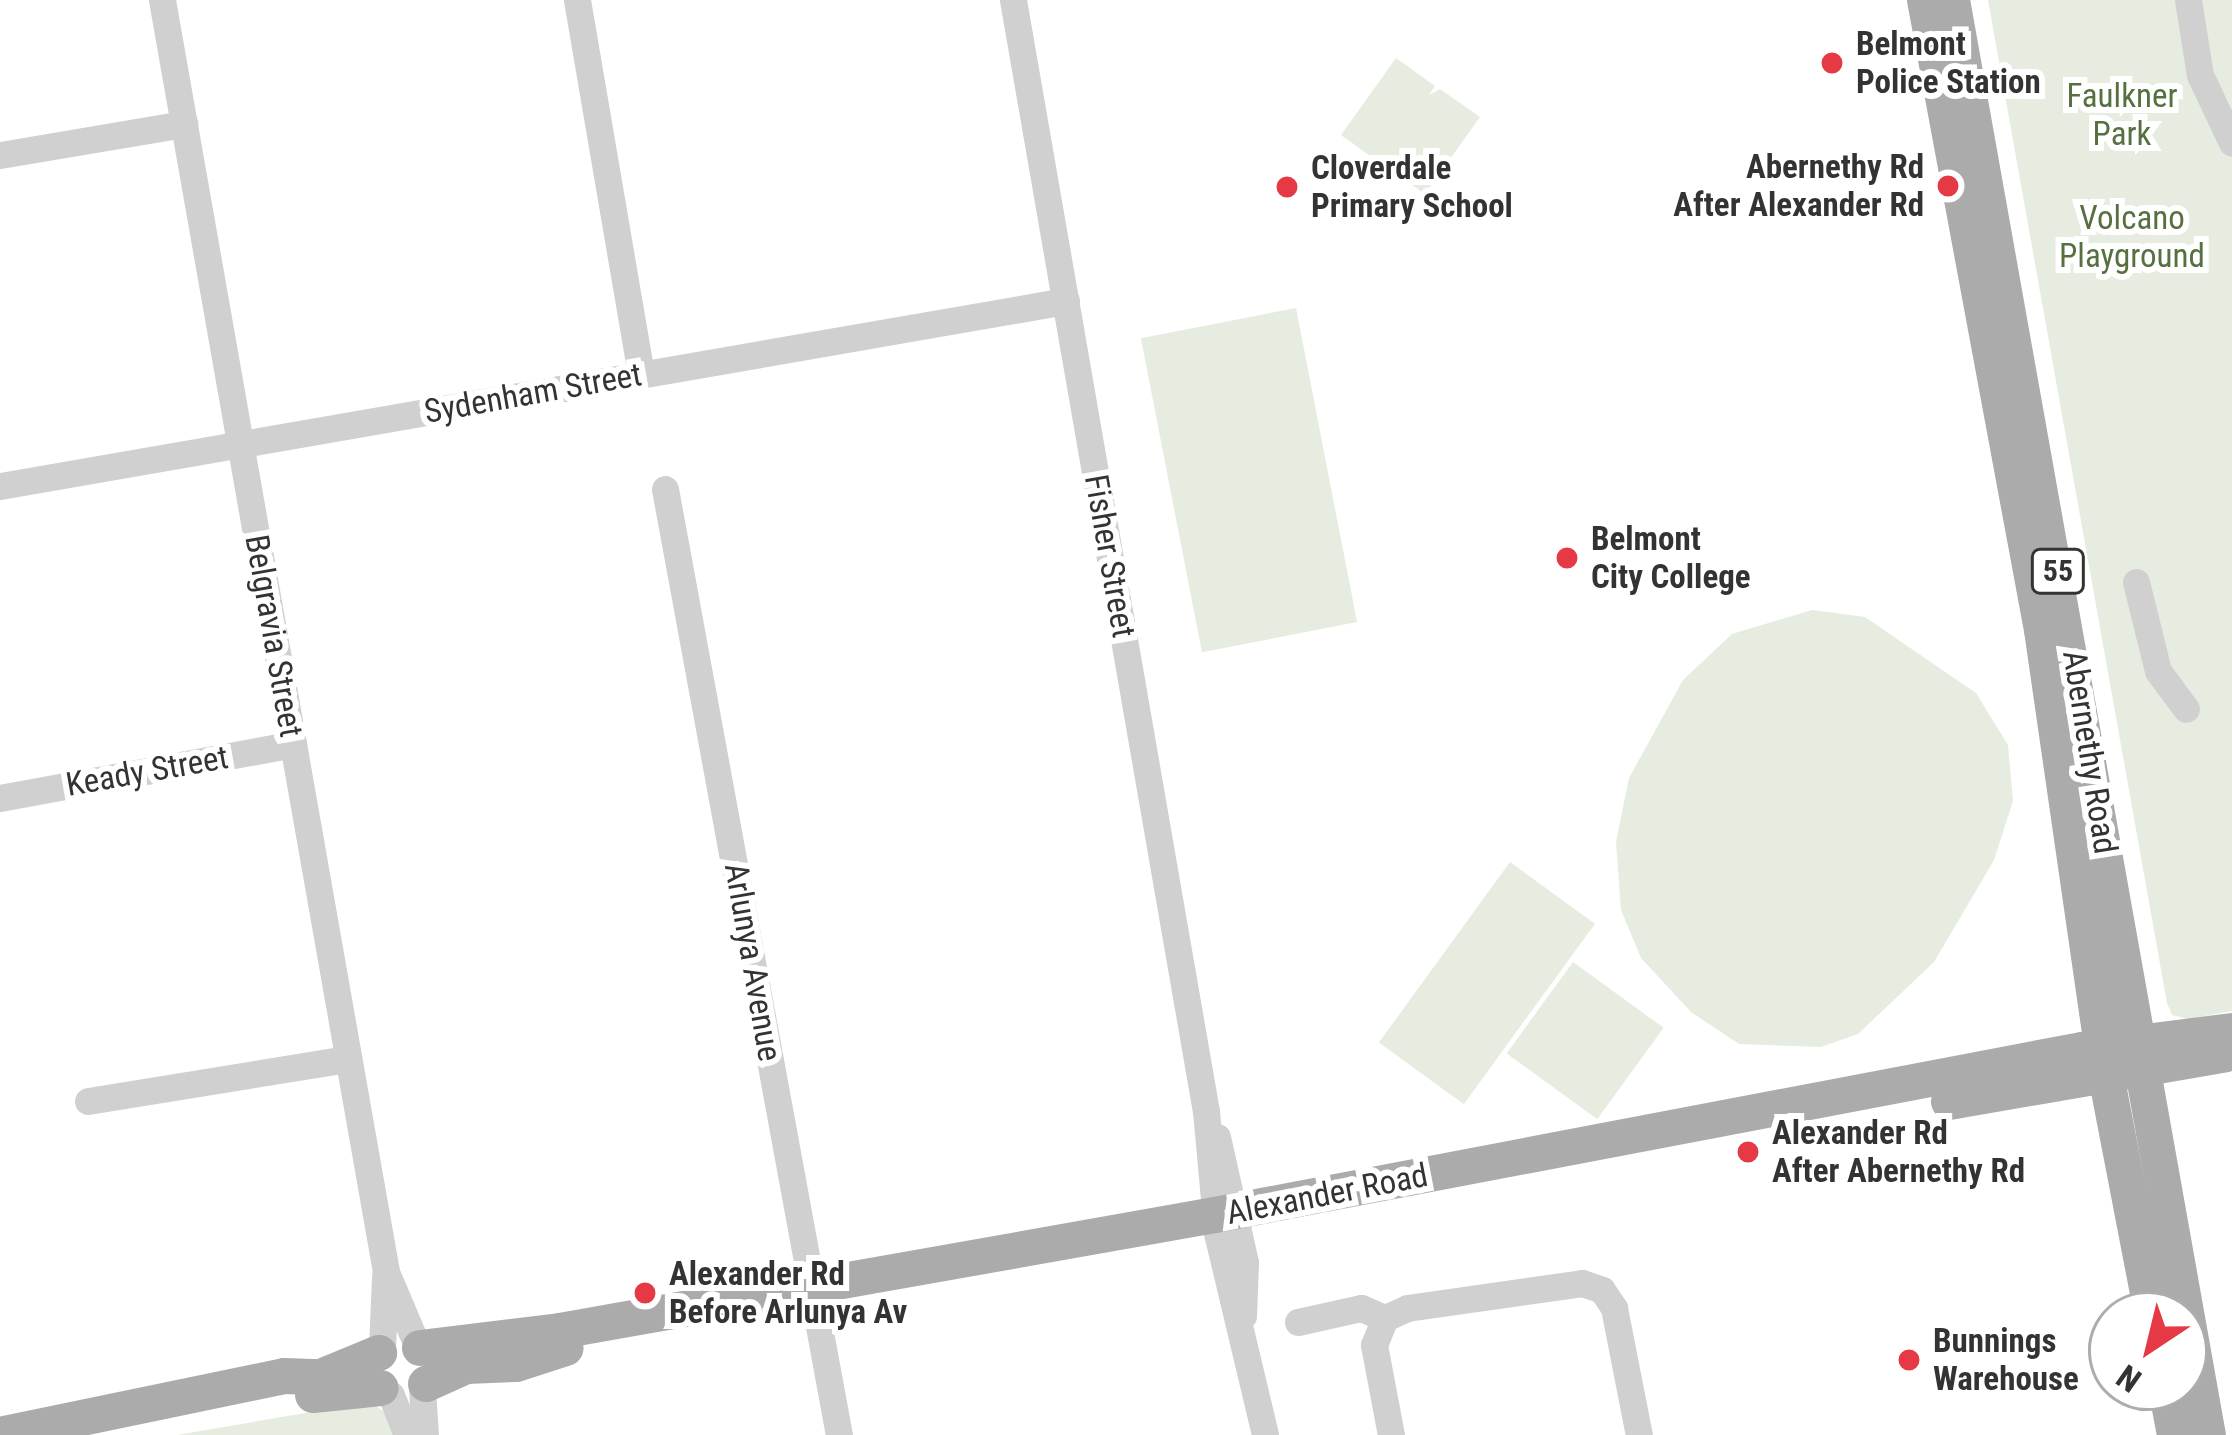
<!DOCTYPE html>
<style>
body{margin:0}
#map{position:relative;width:2232px;height:1435px;overflow:hidden;background:#fff;font-family:"Roboto Condensed",sans-serif}
div>[style]{position:absolute}
[style*='--x']{left:calc(var(--x)*1px);top:calc(var(--y)*1px);width:calc(var(--w)*1px);rotate:calc(var(--a)*1deg)}
.green>*{inset:0;background:#e6ecdf;transform-origin:0 0}
.minor>*{height:27px;margin:-13.5px;padding:0 13.5px;transform-origin:13.5px;border-radius:13.5px;background:#d0d0d0}
.major>*{height:36px;margin:-18px;padding:0 18px;transform-origin:18px;border-radius:18px;background:#ababab}
.dots>*{width:33px;height:33px;translate:-50% -50%;box-sizing:border-box;border:6px solid #fff;border-radius:50%}
span{translate:-50% -50%;white-space:nowrap;text-align:center;line-height:1.15;-webkit-text-stroke:12px #fff;paint-order:stroke}
.shield-label span{padding:3px 9px;background:#fff;border:3px solid;border-radius:9px;-webkit-text-stroke-width:0}
.shield-label{font-size:30px;color:#333;font-weight:700}
.poi-label{font-size:33px;color:#333;font-weight:700}
.left{translate:0 -50%;text-align:left}
.right{translate:-100% -50%;text-align:right}
.park-label{font-size:33px;color:#56703f}
.street-label{font-size:33px;color:#333}
.north{position:absolute;left:2088px;top:1291px;width:120px;height:120px;box-sizing:border-box;background:#fff;border:3px solid #adadad;border-radius:50%;rotate:215deg;font-size:33px;font-weight:700;line-height:48px;text-align:center;color:#333}
.north::after{content:'';display:block;margin:auto;width:42px;height:54px;background:#e63946;clip-path:polygon(50% 0,100% 100%,50% 72%,0 100%)}
</style>
<div id="map">
<div class="green">
<i style="clip-path:polygon(1988px 0,2232px 0,2232px 1011px,2188px 1019px,2172px 1015px,2167px 1003px)"></i>
<i style="clip-path:polygon(1396px 58px,1435px 86px,1429px 95px,1440px 89px,1480px 117px,1425px 194px,1386px 167px,1391px 158px,1380px 163px,1341px 135px)"></i>
<i style="left:1296px;top:308px;width:320px;height:158px;rotate:79deg"></i>
<i style="clip-path:polygon(1812px 610px,1865px 617px,1976px 693px,2008px 745px,2013px 801px,1994px 860px,1934px 962px,1858px 1034px,1821px 1047px,1739px 1044px,1691px 1012px,1641px 958px,1621px 910px,1616px 842px,1629px 778px,1683px 680px,1732px 634px)"></i>
<i style="left:1510px;top:862px;width:105px;height:223px;rotate:36deg"></i>
<i style="left:1573px;top:962px;width:112px;height:113px;rotate:36deg"></i>
<i style="clip-path:polygon(370px 1402px,391px 1417px,397px 1435px,177px 1435px)"></i>
</div>
<div class="minor">
<i style="--x:162;--y:0;--w:1292;--a:80.01"></i>
<i style="--x:386;--y:1272;--w:79;--a:67"></i>
<i style="--x:577;--y:0;--w:379;--a:80.3"></i>
<i style="--x:1013;--y:0;--w:1128;--a:80.15"></i>
<i style="--x:1206;--y:1111;--w:122;--a:84.8"></i>
<i style="--x:1217;--y:1233;--w:208;--a:76.6"></i>
<i style="--x:2188;--y:0;--w:76;--a:80.9"></i>
<i style="--x:2200;--y:75;--w:75;--a:64.8"></i>
<i style="--x:0;--y:155;--w:187;--a:-9.6"></i>
<i style="--x:0;--y:486;--w:1082;--a:-9.85"></i>
<i style="--x:665;--y:489;--w:962;--a:79.58"></i>
<i style="--x:2136;--y:582;--w:92;--a:76.1"></i>
<i style="--x:2158;--y:671;--w:47;--a:53.6"></i>
<i style="--x:0;--y:798;--w:298;--a:-10.4"></i>
<i style="--x:88;--y:1101;--w:263;--a:-9.2"></i>
<i style="--x:1217;--y:1137;--w:128;--a:77.4"></i>
<i style="--x:1245;--y:1262;--w:54;--a:92.1"></i>
<i style="--x:1298;--y:1322;--w:65;--a:-12.5"></i>
<i style="--x:1361;--y:1308;--w:26;--a:23"></i>
<i style="--x:382;--y:1349;--w:73;--a:-87.6"></i>
<i style="--x:422;--y:1389;--w:46;--a:86.3"></i>
<i style="--x:391;--y:1395;--w:43;--a:68.2"></i>
<i style="--x:1391;--y:1435;--w:92;--a:-100.7"></i>
<i style="--x:1374;--y:1345;--w:29;--a:-68"></i>
<i style="--x:1385;--y:1318;--w:24;--a:-24"></i>
<i style="--x:1407;--y:1308;--w:177;--a:-8.1"></i>
<i style="--x:1582;--y:1283;--w:21;--a:19"></i>
<i style="--x:1602;--y:1290;--w:22;--a:56"></i>
<i style="--x:1614;--y:1308;--w:129;--a:78.9"></i>
</div>
<div class="major">
<i style="--x:1925;--y:0;--w:641;--a:79.48"></i>
<i style="--x:2042;--y:630;--w:450;--a:81.8"></i>
<i style="--x:2106;--y:1075;--w:244;--a:79.1"></i>
<i style="--x:1952;--y:0;--w:1458;--a:79.89"></i>
<i style="--x:1949;--y:1102;--w:281;--a:-9.8"></i>
<i style="--x:420;--y:1348;--w:141;--a:-6.9"></i>
<i style="--x:560;--y:1331;--w:665;--a:-10.04"></i>
<i style="--x:1215;--y:1215;--w:883;--a:-10.78"></i>
<i style="--x:2082;--y:1050;--w:151;--a:-7.2"></i>
<i style="--x:426;--y:1384;--w:44;--a:-24.2"></i>
<i style="--x:466;--y:1366;--w:50;--a:-2.3"></i>
<i style="--x:516;--y:1364;--w:52;--a:-17.7"></i>
<i style="--x:2166;--y:1387;--w:49;--a:79.4"></i>
<i style="--x:313;--y:1395;--w:68;--a:-5.9"></i>
<i style="--x:0;--y:1435;--w:290;--a:-11.7"></i>
<i style="--x:284;--y:1376;--w:37;--a:2"></i>
<i style="--x:321;--y:1377;--w:63;--a:-22.5"></i>
</div>
<div class="dots">
<i style="left:1832px;top:63px;background:#e63946"></i>
<i style="left:1948px;top:186px;background:#e63946"></i>
<i style="left:1287px;top:187px;background:#e63946"></i>
<i style="left:1567px;top:558px;background:#e63946"></i>
<i style="left:1748px;top:1152px;background:#e63946"></i>
<i style="left:645px;top:1293px;background:#e63946"></i>
<i style="left:1909px;top:1360px;background:#e63946"></i>
</div>
<div class="shield-label">
<span style="left:2058px;top:571px">55</span>
</div>
<div class="poi-label">
<span class="left" style="left:1856px;top:63px">Belmont<br>Police Station</span>
<span class="right" style="left:1924px;top:186px">Abernethy Rd<br>After Alexander Rd</span>
<span class="left" style="left:1311px;top:187px">Cloverdale<br>Primary School</span>
<span class="left" style="left:1591px;top:558px">Belmont<br>City College</span>
<span class="left" style="left:1772px;top:1152px">Alexander Rd<br>After Abernethy Rd</span>
<span class="left" style="left:669px;top:1293px">Alexander Rd<br>Before Arlunya Av</span>
<span class="left" style="left:1933px;top:1360px">Bunnings<br>Warehouse</span>
</div>
<div class="park-label">
<span style="left:2122px;top:115px">Faulkner<br>Park</span>
<span style="left:2132px;top:237px">Volcano<br>Playground</span>
</div>
<div class="street-label">
<span style="left:533px;top:393px;rotate:-10deg">Sydenham Street</span>
<span style="left:1110px;top:556px;rotate:80deg">Fisher Street</span>
<span style="left:274px;top:636px;rotate:80deg">Belgravia Street</span>
<span style="left:2090px;top:752px;rotate:81deg">Abernethy Road</span>
<span style="left:147px;top:771px;rotate:-10deg">Keady Street</span>
<span style="left:753px;top:962px;rotate:80deg">Arlunya Avenue</span>
<span style="left:1327px;top:1194px;rotate:-11deg">Alexander Road</span>
</div>
<div class="north">N</div>
</div>
